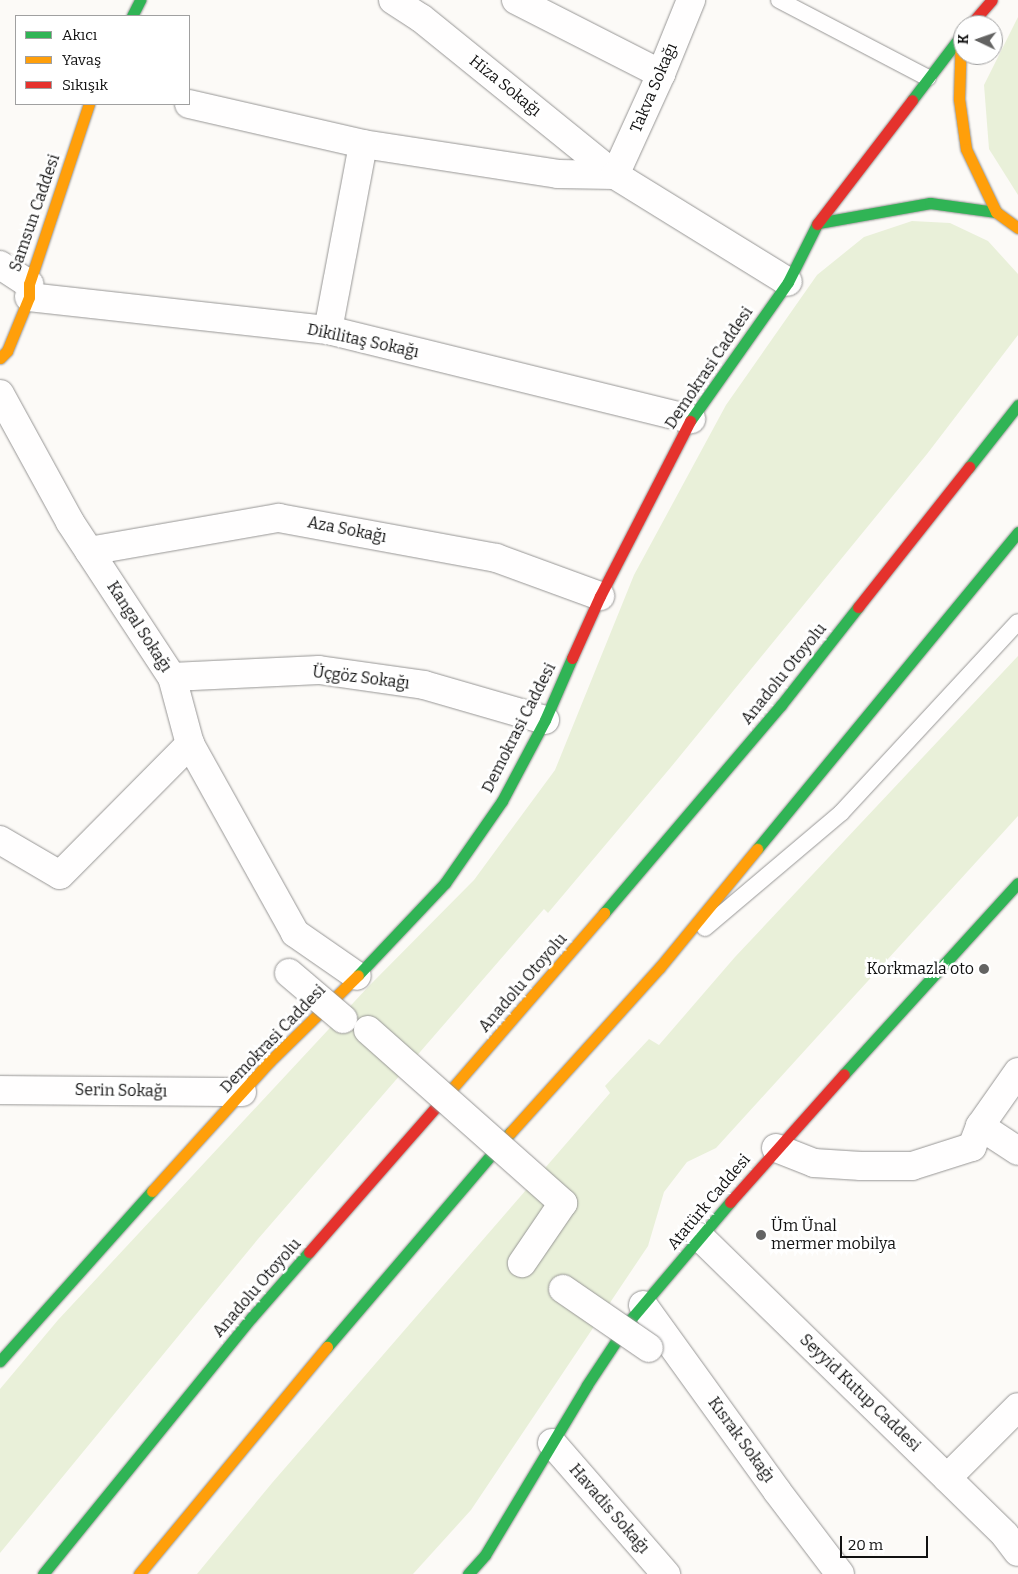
<!DOCTYPE html>
<meta charset="utf-8">
<style>
body{margin:0}
#map{position:relative;width:1018px;height:1574px;overflow:hidden;background:#fcfaf7;font-family:Bitter,serif}
div>[style]{position:absolute}
[style*='--x']{left:calc(var(--x)*1px);top:calc(var(--y)*1px);width:calc(var(--w)*1px);rotate:calc(var(--a)*1deg)}
.green>*{inset:0;background:#e9f0d9}
.roads{filter:drop-shadow(0 0 1px #979695) drop-shadow(0 0 1px #979695)}
.lane>*{height:16px;margin:-8px;padding:0 8px;transform-origin:8px;border-radius:8px;background:#fffefe}
.street>*{height:28px;margin:-14px;padding:0 14px;transform-origin:14px;border-radius:14px;background:#fffefe}
.fast>*{height:11px;margin:-5.5px;padding:0 5.5px;transform-origin:5.5px;border-radius:5.5px;background:#30b455}
.slow>*{height:11px;margin:-5.5px;padding:0 5.5px;transform-origin:5.5px;border-radius:5.5px;background:#ff9f0a}
.jam>*{height:11px;margin:-5.5px;padding:0 5.5px;transform-origin:5.5px;border-radius:5.5px;background:#e5322d}
.bridges{filter:drop-shadow(0 0 1px #979695) drop-shadow(0 0 1px #979695)}
.street-bridge>*{height:28px;margin:-14px;padding:0 14px;transform-origin:14px;border-radius:14px;background:#fffefe}
.dots>*{width:14px;height:14px;translate:-50% -50%;box-sizing:border-box;border:2px solid #fff;border-radius:50%}
span{translate:-50% -50%;white-space:nowrap;text-align:center;line-height:1.15;-webkit-text-stroke:5px #fff;paint-order:stroke}
.street-label{font-size:16px;color:#111}
.poi-label{font-size:16px;color:#111}
.right{translate:-100% -50%;text-align:right}
.left{translate:0 -50%;text-align:left}
.legend{position:absolute;left:15px;top:15px;width:175px;height:90px;box-sizing:border-box;background:#fff;border:1px solid #a0a0a0;margin:0;padding:6px 9px;list-style:none;font-size:15px;color:#111}
.legend li{display:flex;align-items:center;gap:10px;height:25px}
.legend b{width:25px;border:1px solid #a0a0a0}
.north{position:absolute;left:953px;top:15px;width:50px;height:50px;box-sizing:border-box;background:#fff;border:1px solid #a0a0a0;border-radius:50%;rotate:273deg;font-size:14px;font-weight:700;line-height:20px;text-align:center;color:#111}
.north::after{content:'';display:block;margin:auto;width:18px;height:22px;background:#636362;clip-path:polygon(50% 0,100% 100%,50% 72%,0 100%)}
.scale{position:absolute;left:840px;top:1536px;width:88px;height:22px;box-sizing:border-box;border:2px solid #111;border-top:0;padding-left:6px;font-size:15px;line-height:18px;white-space:nowrap;color:#111;-webkit-text-stroke:4px #fff;paint-order:stroke}
</style>
<div id="map">
<div class="green">
<i style="clip-path:polygon(1018px 17px,1018px 195px,989px 149px,984px 85px)"></i>
<i style="clip-path:polygon(912px 221px,950px 223px,988px 241px,1018px 274px,1018px 335px,927px 454px,671px 767px,548px 913px,544px 909px,258px 1239px,0 1553px,0 1389px,58px 1320px,368px 987px,474px 880px,555px 770px,634px 575px,726px 405px,817px 275px,864px 237px)"></i>
<i style="clip-path:polygon(1018px 656px,1018px 816px,716px 1148px,687px 1162px,664px 1192px,648px 1246px,471px 1510px,413px 1574px,197px 1574px,272px 1483px,610px 1093px,605px 1086px,649px 1039px,659px 1045px,735px 957px)"></i>
</div>
<div class="roads">
<div class="lane">
<i style="--x:779;--y:0;--w:168;--a:27.6"></i>
<i style="--x:705;--y:928;--w:178;--a:-40.2"></i>
<i style="--x:841;--y:813;--w:260;--a:-47.2"></i>
</div>
<div class="street">
<i style="--x:393;--y:0;--w:33;--a:33"></i>
<i style="--x:421;--y:18;--w:250;--a:39"></i>
<i style="--x:615;--y:175;--w:111;--a:-65.5"></i>
<i style="--x:661;--y:74;--w:80;--a:-67.9"></i>
<i style="--x:516;--y:0;--w:163;--a:27"></i>
<i style="--x:189;--y:104;--w:179;--a:12.9"></i>
<i style="--x:363;--y:144;--w:197;--a:8.7"></i>
<i style="--x:558;--y:174;--w:57;--a:1"></i>
<i style="--x:615;--y:175;--w:203;--a:31.7"></i>
<i style="--x:0;--y:265;--w:35;--a:33"></i>
<i style="--x:29;--y:297;--w:301;--a:6.3"></i>
<i style="--x:328;--y:330;--w:374;--a:13.8"></i>
<i style="--x:328;--y:330;--w:189;--a:-79.3"></i>
<i style="--x:0;--y:394;--w:146;--a:61.3"></i>
<i style="--x:70;--y:522;--w:186;--a:56.7"></i>
<i style="--x:172;--y:677;--w:69;--a:75"></i>
<i style="--x:190;--y:744;--w:216;--a:60.9"></i>
<i style="--x:295;--y:933;--w:75;--a:34.7"></i>
<i style="--x:89;--y:551;--w:193;--a:-9.9"></i>
<i style="--x:279;--y:518;--w:221;--a:10.4"></i>
<i style="--x:496;--y:558;--w:111;--a:20.1"></i>
<i style="--x:172;--y:677;--w:147;--a:-2.7"></i>
<i style="--x:319;--y:670;--w:106;--a:8.1"></i>
<i style="--x:424;--y:685;--w:126;--a:16.1"></i>
<i style="--x:0;--y:840;--w:69;--a:30.3"></i>
<i style="--x:60;--y:875;--w:185;--a:-45.2"></i>
<i style="--x:0;--y:1090;--w:242;--a:0.5"></i>
<i style="--x:980;--y:1126;--w:45;--a:33.3"></i>
<i style="--x:776;--y:1148;--w:41;--a:21.5"></i>
<i style="--x:814;--y:1163;--w:47;--a:3.7"></i>
<i style="--x:861;--y:1166;--w:51;--a:0"></i>
<i style="--x:912;--y:1166;--w:63;--a:-17.6"></i>
<i style="--x:972;--y:1147;--w:22;--a:-69"></i>
<i style="--x:980;--y:1126;--w:66;--a:-54.9"></i>
<i style="--x:700;--y:1237;--w:426;--a:44.3"></i>
<i style="--x:1005;--y:1535;--w:21;--a:53"></i>
<i style="--x:643;--y:1305;--w:229;--a:54.2"></i>
<i style="--x:777;--y:1491;--w:104;--a:52.8"></i>
<i style="--x:552;--y:1443;--w:174;--a:49"></i>
<i style="--x:947;--y:1478;--w:100;--a:-45"></i>
</div>
<div class="fast">
<i style="--x:132;--y:16;--w:18;--a:-63"></i>
<i style="--x:912;--y:100;--w:84;--a:-52.7"></i>
<i style="--x:818;--y:223;--w:114;--a:-10.1"></i>
<i style="--x:930;--y:203;--w:67;--a:7.8"></i>
<i style="--x:690;--y:421;--w:170;--a:-54.8"></i>
<i style="--x:788;--y:282;--w:65;--a:-63.4"></i>
<i style="--x:969;--y:467;--w:79;--a:-51.7"></i>
<i style="--x:757;--y:849;--w:411;--a:-50.5"></i>
<i style="--x:604;--y:913;--w:273;--a:-49.6"></i>
<i style="--x:781;--y:705;--w:125;--a:-51.8"></i>
<i style="--x:358;--y:975;--w:127;--a:-46.6"></i>
<i style="--x:445;--y:883;--w:100;--a:-55.2"></i>
<i style="--x:502;--y:801;--w:92;--a:-62"></i>
<i style="--x:545;--y:720;--w:68;--a:-66.5"></i>
<i style="--x:844;--y:1074;--w:258;--a:-47.7"></i>
<i style="--x:327;--y:1347;--w:282;--a:-49.5"></i>
<i style="--x:0;--y:1361;--w:228;--a:-48.2"></i>
<i style="--x:43;--y:1574;--w:331;--a:-50.9"></i>
<i style="--x:252;--y:1317;--w:86;--a:-48.8"></i>
<i style="--x:468;--y:1574;--w:25;--a:-48"></i>
<i style="--x:485;--y:1555;--w:198;--a:-59"></i>
<i style="--x:587;--y:1385;--w:78;--a:-56.5"></i>
<i style="--x:630;--y:1320;--w:155;--a:-49.7"></i>
</div>
<div class="slow">
<i style="--x:961;--y:35;--w:64;--a:91.8"></i>
<i style="--x:959;--y:99;--w:50;--a:82"></i>
<i style="--x:966;--y:149;--w:70;--a:64.5"></i>
<i style="--x:996;--y:212;--w:27;--a:36"></i>
<i style="--x:0;--y:358;--w:10;--a:-45"></i>
<i style="--x:7;--y:351;--w:58;--a:-67.8"></i>
<i style="--x:29;--y:297;--w:13;--a:-90"></i>
<i style="--x:29;--y:284;--w:190;--a:-71.6"></i>
<i style="--x:436;--y:1107;--w:257;--a:-49.1"></i>
<i style="--x:510;--y:1133;--w:224;--a:-47.9"></i>
<i style="--x:660;--y:967;--w:153;--a:-50.6"></i>
<i style="--x:152;--y:1191;--w:174;--a:-47.8"></i>
<i style="--x:269;--y:1062;--w:124;--a:-44.3"></i>
<i style="--x:139;--y:1574;--w:295;--a:-50.4"></i>
</div>
<div class="jam">
<i style="--x:970;--y:25;--w:33;--a:-49"></i>
<i style="--x:817;--y:224;--w:156;--a:-52.5"></i>
<i style="--x:858;--y:607;--w:179;--a:-51.6"></i>
<i style="--x:572;--y:658;--w:68;--a:-65.7"></i>
<i style="--x:600;--y:596;--w:197;--a:-62.8"></i>
<i style="--x:730;--y:1202;--w:171;--a:-48.3"></i>
<i style="--x:309;--y:1252;--w:193;--a:-48.8"></i>
</div>
</div>
<div class="bridges">
<div class="street-bridge">
<i style="--x:289;--y:973;--w:71;--a:40.4"></i>
<i style="--x:368;--y:1030;--w:261;--a:41.6"></i>
<i style="--x:563;--y:1203;--w:73;--a:124.3"></i>
<i style="--x:563;--y:1289;--w:104;--a:34.5"></i>
</div>
</div>
<div class="dots">
<i style="left:984px;top:969px;background:#636362"></i>
<i style="left:761px;top:1235px;background:#636362"></i>
</div>
<div class="street-label">
<span style="left:505px;top:86px;rotate:39deg">Hiza Sokağı</span>
<span style="left:654px;top:88px;rotate:-67deg">Takva Sokağı</span>
<span style="left:35px;top:213px;rotate:-71deg">Samsun Caddesi</span>
<span style="left:363px;top:341px;rotate:12deg">Dikilitaş Sokağı</span>
<span style="left:709px;top:368px;rotate:-56deg">Demokrasi Caddesi</span>
<span style="left:347px;top:530px;rotate:11deg">Aza Sokağı</span>
<span style="left:139px;top:627px;rotate:57deg">Kangal Sokağı</span>
<span style="left:784px;top:674px;rotate:-51deg">Anadolu Otoyolu</span>
<span style="left:361px;top:678px;rotate:7deg">Üçgöz Sokağı</span>
<span style="left:519px;top:728px;rotate:-63deg">Demokrasi Caddesi</span>
<span style="left:523px;top:983px;rotate:-49deg">Anadolu Otoyolu</span>
<span style="left:273px;top:1039px;rotate:-46deg">Demokrasi Caddesi</span>
<span style="left:121px;top:1091px;rotate:1deg">Serin Sokağı</span>
<span style="left:709px;top:1202px;rotate:-50deg">Atatürk Caddesi</span>
<span style="left:257px;top:1288px;rotate:-49deg">Anadolu Otoyolu</span>
<span style="left:860px;top:1393px;rotate:44deg">Seyyid Kutup Caddesi</span>
<span style="left:741px;top:1440px;rotate:54deg">Kısrak Sokağı</span>
<span style="left:609px;top:1509px;rotate:49deg">Havadis Sokağı</span>
</div>
<div class="poi-label">
<span class="right" style="left:974px;top:969px">Korkmazla oto</span>
<span class="left" style="left:771px;top:1235px">Üm Ünal<br>mermer mobilya</span>
</div>
<ul class="legend">
<li><b style="height:6px;background:#30b455"></b>Akıcı</li>
<li><b style="height:6px;background:#ff9f0a"></b>Yavaş</li>
<li><b style="height:6px;background:#e5322d"></b>Sıkışık</li>
</ul>
<div class="north">K</div>
<div class="scale">20 m</div>
</div>
